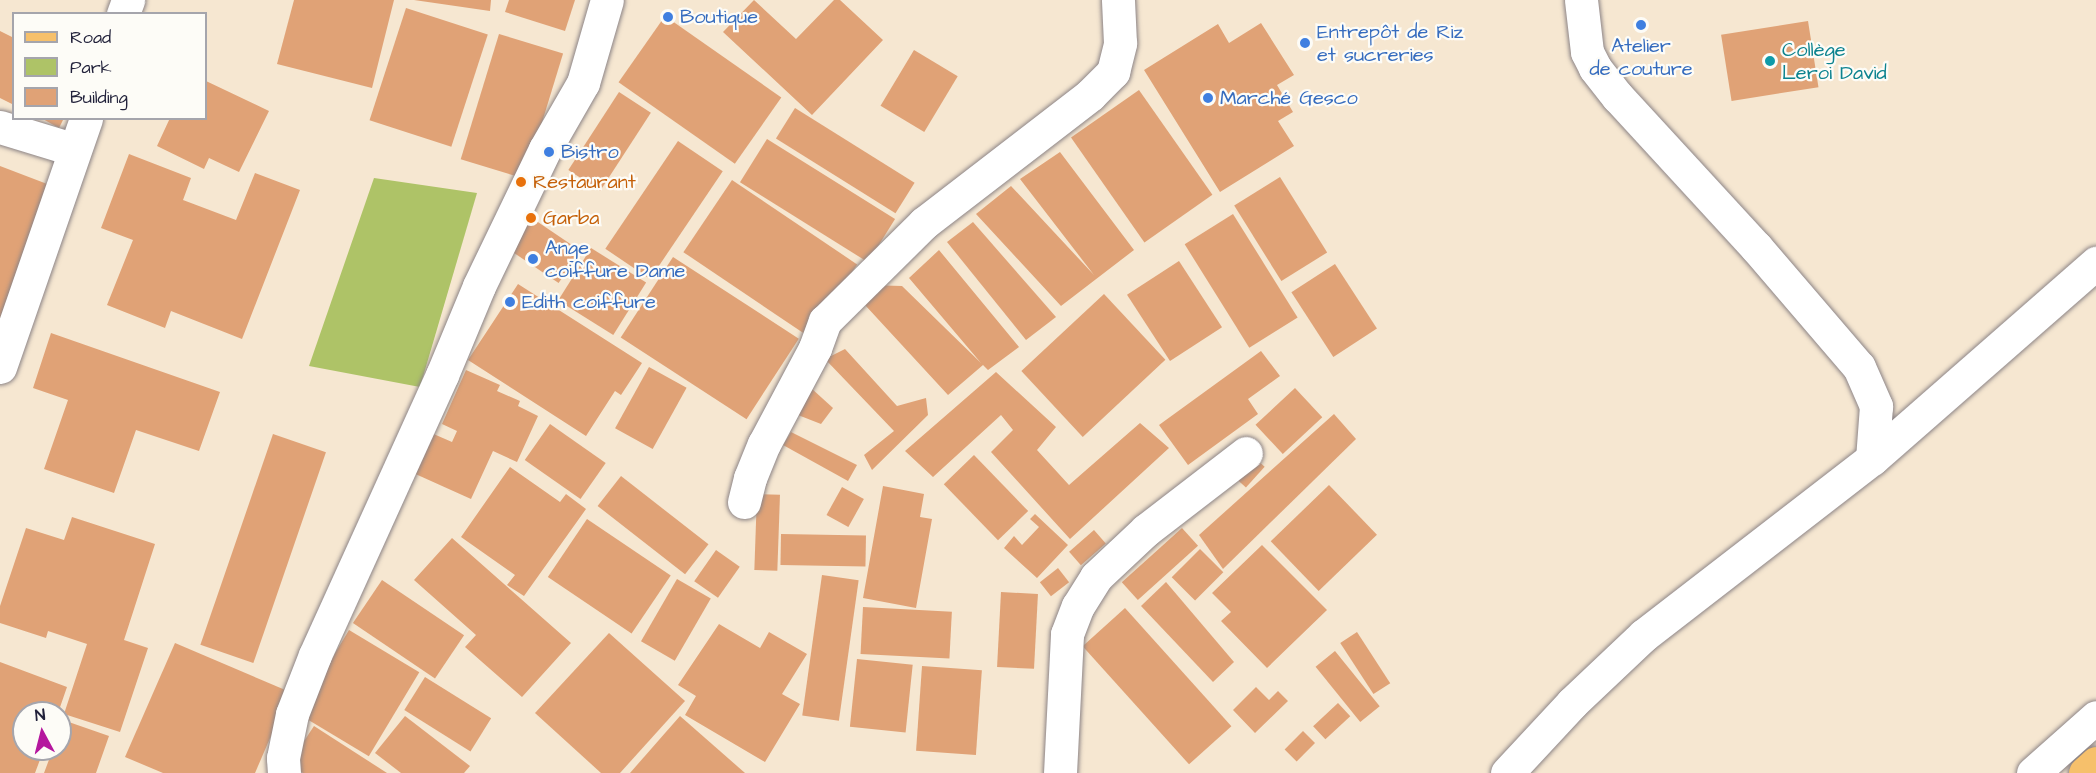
<!DOCTYPE html>
<meta charset="utf-8">
<style>
body{margin:0}
#map{position:relative;width:2096px;height:773px;overflow:hidden;background:#f6e7d1;font-family:"Architects Daughter",sans-serif}
div>[style]{position:absolute}
[style*='--x']{left:calc(var(--x)*1px);top:calc(var(--y)*1px);width:calc(var(--w)*1px);rotate:calc(var(--a)*1deg)}
.green>*{inset:0;background:#aec367}
.building>*{inset:0;background:#e0a276;transform-origin:0 0}
.roads{filter:drop-shadow(0 0 2px #8c8486) drop-shadow(0 0 2px #8c8486)}
.minor>*{height:33px;margin:-16.5px;padding:0 16.5px;transform-origin:16.5px;border-radius:16.5px;background:#fff}
.major>*{height:33px;margin:-16.5px;padding:0 16.5px;transform-origin:16.5px;border-radius:16.5px;background:#f6c06b}
.dots>*{width:16px;height:16px;translate:-50% -50%;box-sizing:border-box;border:3px solid #fdfcf7;border-radius:50%}
span{translate:-50% -50%;white-space:nowrap;text-align:center;line-height:1.15;-webkit-text-stroke:4.5px #fdfcf7;paint-order:stroke}
.shop-label{font-size:20px;color:#366cbe}
.left{translate:0 -50%;text-align:left}
.culture-label{font-size:20px;color:#0d838f}
.food-label{font-size:20px;color:#c56008}
.legend{position:absolute;left:12px;top:12px;width:195px;height:108px;box-sizing:border-box;background:#fdfcf7;border:2px solid #a5a5ac;margin:0;padding:8px 10px;list-style:none;font-size:18px;color:#22223b}
.legend li{display:flex;align-items:center;gap:12px;height:30px}
.legend b{width:30px;border:2px solid #a5a5ac}
.north{position:absolute;left:12px;top:701px;width:60px;height:60px;box-sizing:border-box;background:#fdfcf7;border:2px solid #a5a5ac;border-radius:50%;rotate:353deg;font-size:16px;font-weight:700;line-height:24px;text-align:center;color:#22223b}
.north::after{content:'';display:block;margin:auto;width:21px;height:27px;background:#b5179e;clip-path:polygon(50% 0,100% 100%,50% 72%,0 100%)}
</style>
<div id="map">
<div class="green">
<i style="clip-path:polygon(374px 178px,477px 193px,420px 387px,309px 366px)"></i>
</div>
<div class="building">
<i style="clip-path:polygon(294px 0,394px 0,372px 88px,277px 64px)"></i>
<i style="clip-path:polygon(414px 0,491px 0,490px 11px)"></i>
<i style="clip-path:polygon(509px 0,575px 0,565px 31px,505px 12px)"></i>
<i style="clip-path:polygon(754px 0,796px 39px,834px 0,840px 0,883px 40px,812px 115px,723px 32px)"></i>
<i style="left:406px;top:8px;width:86px;height:118px;rotate:18deg"></i>
<i style="left:665px;top:16px;width:142px;height:81px;rotate:35deg"></i>
<i style="left:1808px;top:21px;width:67px;height:88px;rotate:81deg"></i>
<i style="clip-path:polygon(1261px 23px,1294px 75px,1277px 85px,1293px 112px,1278px 121px,1294px 146px,1220px 192px,1144px 70px,1218px 24px,1229px 43px)"></i>
<i style="clip-path:polygon(0 31px,14px 38px,14px 105px,0 98px)"></i>
<i style="left:499px;top:34px;width:67px;height:131px;rotate:17deg"></i>
<i style="left:914px;top:50px;width:51px;height:65px;rotate:31deg"></i>
<i style="clip-path:polygon(206px 81px,269px 111px,239px 172px,209px 158px,204px 169px,157px 146px,170px 118px,206px 118px)"></i>
<i style="left:1139px;top:90px;width:128px;height:83px;rotate:55deg"></i>
<i style="left:619px;top:92px;width:38px;height:93px;rotate:33deg"></i>
<i style="left:795px;top:108px;width:141px;height:36px;rotate:32deg"></i>
<i style="clip-path:polygon(41px 118px,64px 118px,59px 128px)"></i>
<i style="left:767px;top:139px;width:151px;height:51px;rotate:32deg"></i>
<i style="left:678px;top:141px;width:54px;height:130px;rotate:34deg"></i>
<i style="clip-path:polygon(1060px 152px,1134px 250px,1061px 306px,976px 214px,1011px 186px,1094px 275px,1020px 179px)"></i>
<i style="clip-path:polygon(129px 154px,191px 178px,183px 200px,236px 220px,255px 173px,300px 190px,242px 339px,171px 311px,165px 328px,107px 305px,133px 240px,101px 228px)"></i>
<i style="clip-path:polygon(0 166px,55px 187px,0 327px)"></i>
<i style="left:1280px;top:177px;width:89px;height:54px;rotate:58deg"></i>
<i style="left:732px;top:180px;width:151px;height:87px;rotate:34deg"></i>
<i style="left:1233px;top:214px;width:122px;height:57px;rotate:58deg"></i>
<i style="left:529px;top:216px;width:62px;height:39px;rotate:34deg"></i>
<i style="clip-path:polygon(973px 222px,1056px 317px,1026px 340px,947px 242px)"></i>
<i style="left:591px;top:248px;width:65px;height:62px;rotate:32deg"></i>
<i style="clip-path:polygon(939px 250px,1019px 347px,988px 370px,983px 365px,948px 395px,865px 305px,867px 285px,902px 286px,981px 363px,909px 278px)"></i>
<i style="left:673px;top:257px;width:150px;height:96px;rotate:33deg"></i>
<i style="left:1179px;top:261px;width:79px;height:62px;rotate:57deg"></i>
<i style="left:1335px;top:264px;width:77px;height:52px;rotate:57deg"></i>
<i style="clip-path:polygon(518px 284px,642px 363px,621px 395px,615px 391px,586px 436px,468px 360px)"></i>
<i style="left:1104px;top:294px;width:90px;height:113px;rotate:47deg"></i>
<i style="clip-path:polygon(51px 333px,220px 392px,199px 451px,136px 430px,114px 493px,44px 469px,68px 400px,33px 388px)"></i>
<i style="clip-path:polygon(845px 349px,897px 406px,926px 398px,928px 415px,872px 470px,864px 455px,894px 431px,825px 359px)"></i>
<i style="clip-path:polygon(1261px 351px,1280px 376px,1248px 399px,1258px 414px,1188px 465px,1159px 425px)"></i>
<i style="left:649px;top:367px;width:43px;height:70px;rotate:29deg"></i>
<i style="clip-path:polygon(466px 370px,500px 385px,497px 391px,520px 401px,518px 406px,538px 416px,517px 462px,493px 451px,471px 499px,411px 472px,429px 432px,452px 442px,457px 431px,442px 424px)"></i>
<i style="clip-path:polygon(996px 372px,1056px 427px,1037px 450px,1069px 485px,1140px 423px,1169px 448px,1070px 539px,991px 452px,1013px 430px,1001px 415px,933px 477px,905px 451px)"></i>
<i style="clip-path:polygon(811px 388px,833px 408px,821px 424px,798px 415px)"></i>
<i style="left:1295px;top:388px;width:40px;height:54px;rotate:47deg"></i>
<i style="clip-path:polygon(1334px 414px,1356px 439px,1223px 569px,1199px 535px)"></i>
<i style="left:550px;top:424px;width:68px;height:44px;rotate:35deg"></i>
<i style="clip-path:polygon(791px 432px,857px 465px,848px 481px,783px 445px)"></i>
<i style="left:273px;top:434px;width:56px;height:223px;rotate:19deg"></i>
<i style="left:974px;top:455px;width:78px;height:42px;rotate:46deg"></i>
<i style="left:1255px;top:458px;width:13px;height:28px;rotate:42deg"></i>
<i style="clip-path:polygon(510px 467px,560px 502px,566px 494px,586px 509px,524px 596px,507px 585px,515px 575px,461px 537px)"></i>
<i style="left:621px;top:476px;width:111px;height:38px;rotate:38deg"></i>
<i style="left:1329px;top:485px;width:69px;height:81px;rotate:46deg"></i>
<i style="clip-path:polygon(883px 486px,924px 494px,920px 517px,932px 519px,916px 608px,863px 598px)"></i>
<i style="left:842px;top:487px;width:25px;height:32px;rotate:29deg"></i>
<i style="left:757px;top:494px;width:23px;height:76px;rotate:2deg"></i>
<i style="clip-path:polygon(1035px 514px,1068px 545px,1037px 578px,1004px 548px,1014px 536px,1022px 545px,1039px 527px,1030px 519px)"></i>
<i style="clip-path:polygon(72px 517px,155px 544px,124px 640px,148px 648px,120px 732px,64px 714px,87px 644px,48px 631px,46px 638px,0 623px,0 606px,26px 528px,64px 540px)"></i>
<i style="left:587px;top:519px;width:101px;height:70px;rotate:34deg"></i>
<i style="left:1182px;top:528px;width:24px;height:81px;rotate:48deg"></i>
<i style="left:1094px;top:530px;width:18px;height:33px;rotate:49deg"></i>
<i style="left:781px;top:534px;width:85px;height:31px;rotate:1deg"></i>
<i style="clip-path:polygon(452px 538px,571px 643px,522px 697px,465px 647px,476px 635px,414px 580px)"></i>
<i style="clip-path:polygon(1262px 545px,1327px 610px,1267px 668px,1221px 621px,1231px 612px,1212px 593px)"></i>
<i style="left:1200px;top:549px;width:33px;height:40px;rotate:45deg"></i>
<i style="left:716px;top:550px;width:29px;height:38px;rotate:35deg"></i>
<i style="left:1058px;top:568px;width:18px;height:23px;rotate:52deg"></i>
<i style="left:822px;top:575px;width:37px;height:142px;rotate:8deg"></i>
<i style="left:677px;top:579px;width:39px;height:72px;rotate:30deg"></i>
<i style="left:382px;top:580px;width:99px;height:52px;rotate:34deg"></i>
<i style="clip-path:polygon(1166px 582px,1234px 662px,1213px 682px,1141px 606px)"></i>
<i style="left:1001px;top:592px;width:37px;height:75px;rotate:3deg"></i>
<i style="left:863px;top:607px;width:89px;height:47px;rotate:3deg"></i>
<i style="left:1125px;top:608px;width:159px;height:57px;rotate:48deg"></i>
<i style="clip-path:polygon(719px 624px,760px 648px,769px 632px,807px 654px,782px 694px,800px 704px,765px 762px,685px 715px,696px 696px,678px 685px)"></i>
<i style="left:349px;top:630px;width:82px;height:98px;rotate:31deg"></i>
<i style="left:1357px;top:632px;width:61px;height:20px;rotate:57deg"></i>
<i style="clip-path:polygon(609px 633px,685px 701px,620px 773px,601px 773px,535px 713px)"></i>
<i style="clip-path:polygon(175px 643px,290px 692px,255px 773px,163px 773px,125px 757px)"></i>
<i style="left:1335px;top:651px;width:71px;height:25px;rotate:51deg"></i>
<i style="left:857px;top:659px;width:56px;height:68px;rotate:6deg"></i>
<i style="clip-path:polygon(0 662px,67px 687px,58px 713px,24px 713px,24px 749px,44px 749px,35px 773px,0 773px)"></i>
<i style="left:922px;top:666px;width:60px;height:85px;rotate:4deg"></i>
<i style="left:425px;top:677px;width:78px;height:39px;rotate:32deg"></i>
<i style="clip-path:polygon(1256px 687px,1269px 700px,1278px 691px,1288px 701px,1255px 733px,1233px 710px)"></i>
<i style="left:1338px;top:703px;width:18px;height:34px;rotate:47deg"></i>
<i style="clip-path:polygon(405px 716px,470px 766px,464px 773px,401px 773px,375px 753px)"></i>
<i style="clip-path:polygon(680px 716px,745px 773px,630px 773px)"></i>
<i style="clip-path:polygon(63px 720px,109px 736px,96px 773px,44px 773px,53px 749px,60px 749px)"></i>
<i style="clip-path:polygon(314px 726px,387px 773px,303px 773px,289px 764px)"></i>
<i style="left:1303px;top:731px;width:17px;height:26px;rotate:45deg"></i>
</div>
<div class="roads">
<div class="minor">
<i style="--x:1581;--y:0;--w:52;--a:83.4"></i>
<i style="--x:1587;--y:52;--w:18;--a:63"></i>
<i style="--x:1595;--y:68;--w:37;--a:52"></i>
<i style="--x:1618;--y:97;--w:204;--a:47.4"></i>
<i style="--x:1756;--y:247;--w:158;--a:49.4"></i>
<i style="--x:1859;--y:367;--w:43;--a:66.4"></i>
<i style="--x:1876;--y:406;--w:53;--a:94.3"></i>
<i style="--x:123;--y:14;--w:15;--a:-70"></i>
<i style="--x:0;--y:127;--w:78;--a:17"></i>
<i style="--x:0;--y:367;--w:263;--a:-70.9"></i>
<i style="--x:744;--y:502;--w:25;--a:-76"></i>
<i style="--x:750;--y:478;--w:37;--a:-68"></i>
<i style="--x:764;--y:444;--w:109;--a:-62"></i>
<i style="--x:815;--y:348;--w:29;--a:-70"></i>
<i style="--x:825;--y:321;--w:139;--a:-44.7"></i>
<i style="--x:924;--y:223;--w:210;--a:-37.6"></i>
<i style="--x:1090;--y:95;--w:33;--a:-45"></i>
<i style="--x:1113;--y:72;--w:30;--a:-76"></i>
<i style="--x:1120;--y:43;--w:43;--a:-92.7"></i>
<i style="--x:284;--y:773;--w:15;--a:-94"></i>
<i style="--x:283;--y:758;--w:45;--a:-78.4"></i>
<i style="--x:292;--y:714;--w:63;--a:-68.7"></i>
<i style="--x:315;--y:655;--w:307;--a:-65.6"></i>
<i style="--x:442;--y:375;--w:96;--a:-67.4"></i>
<i style="--x:479;--y:286;--w:152;--a:-64.3"></i>
<i style="--x:545;--y:149;--w:76;--a:-60.1"></i>
<i style="--x:583;--y:83;--w:86;--a:-73.9"></i>
<i style="--x:1060;--y:773;--w:139;--a:-87.1"></i>
<i style="--x:1067;--y:634;--w:30;--a:-69"></i>
<i style="--x:1078;--y:606;--w:34;--a:-58"></i>
<i style="--x:1096;--y:577;--w:69;--a:-43.2"></i>
<i style="--x:1146;--y:530;--w:126;--a:-37.6"></i>
<i style="--x:1507;--y:773;--w:96;--a:-47.1"></i>
<i style="--x:1572;--y:703;--w:99;--a:-43.4"></i>
<i style="--x:1644;--y:635;--w:288;--a:-37.7"></i>
<i style="--x:1872;--y:459;--w:298;--a:-41.2"></i>
<i style="--x:2033;--y:773;--w:84;--a:-41.6"></i>
</div>
<div class="major">
<i style="--x:2085;--y:773;--w:15;--a:-42"></i>
</div>
</div>
<div class="dots">
<i style="left:668px;top:17px;background:#3f7fe0"></i>
<i style="left:1641px;top:25px;background:#3f7fe0"></i>
<i style="left:1305px;top:43px;background:#3f7fe0"></i>
<i style="left:1770px;top:61px;background:#0f9aa8"></i>
<i style="left:1208px;top:98px;background:#3f7fe0"></i>
<i style="left:549px;top:152px;background:#3f7fe0"></i>
<i style="left:521px;top:182px;background:#e8710a"></i>
<i style="left:531px;top:218px;background:#e8710a"></i>
<i style="left:533px;top:259px;background:#3f7fe0"></i>
<i style="left:510px;top:302px;background:#3f7fe0"></i>
</div>
<div class="shop-label">
<span class="left" style="left:680px;top:17px">Boutique</span>
<span class="left" style="left:1317px;top:44px">Entrepôt de Riz<br>et sucreries</span>
<span style="left:1641px;top:58px">Atelier<br>de couture</span>
<span class="left" style="left:1220px;top:98px">Marché Gesco</span>
<span class="left" style="left:561px;top:152px">Bistro</span>
<span class="left" style="left:545px;top:260px">Ange<br>coiffure Dame</span>
<span class="left" style="left:522px;top:302px">Edith coiffure</span>
</div>
<div class="culture-label">
<span class="left" style="left:1782px;top:62px">Collège<br>Leroi David</span>
</div>
<div class="food-label">
<span class="left" style="left:533px;top:182px">Restaurant</span>
<span class="left" style="left:543px;top:218px">Garba</span>
</div>
<ul class="legend">
<li><b style="height:8px;background:#f6c06b"></b>Road</li>
<li><b style="height:16px;background:#aec367"></b>Park</li>
<li><b style="height:16px;background:#e0a276"></b>Building</li>
</ul>
<div class="north">N</div>
</div>
